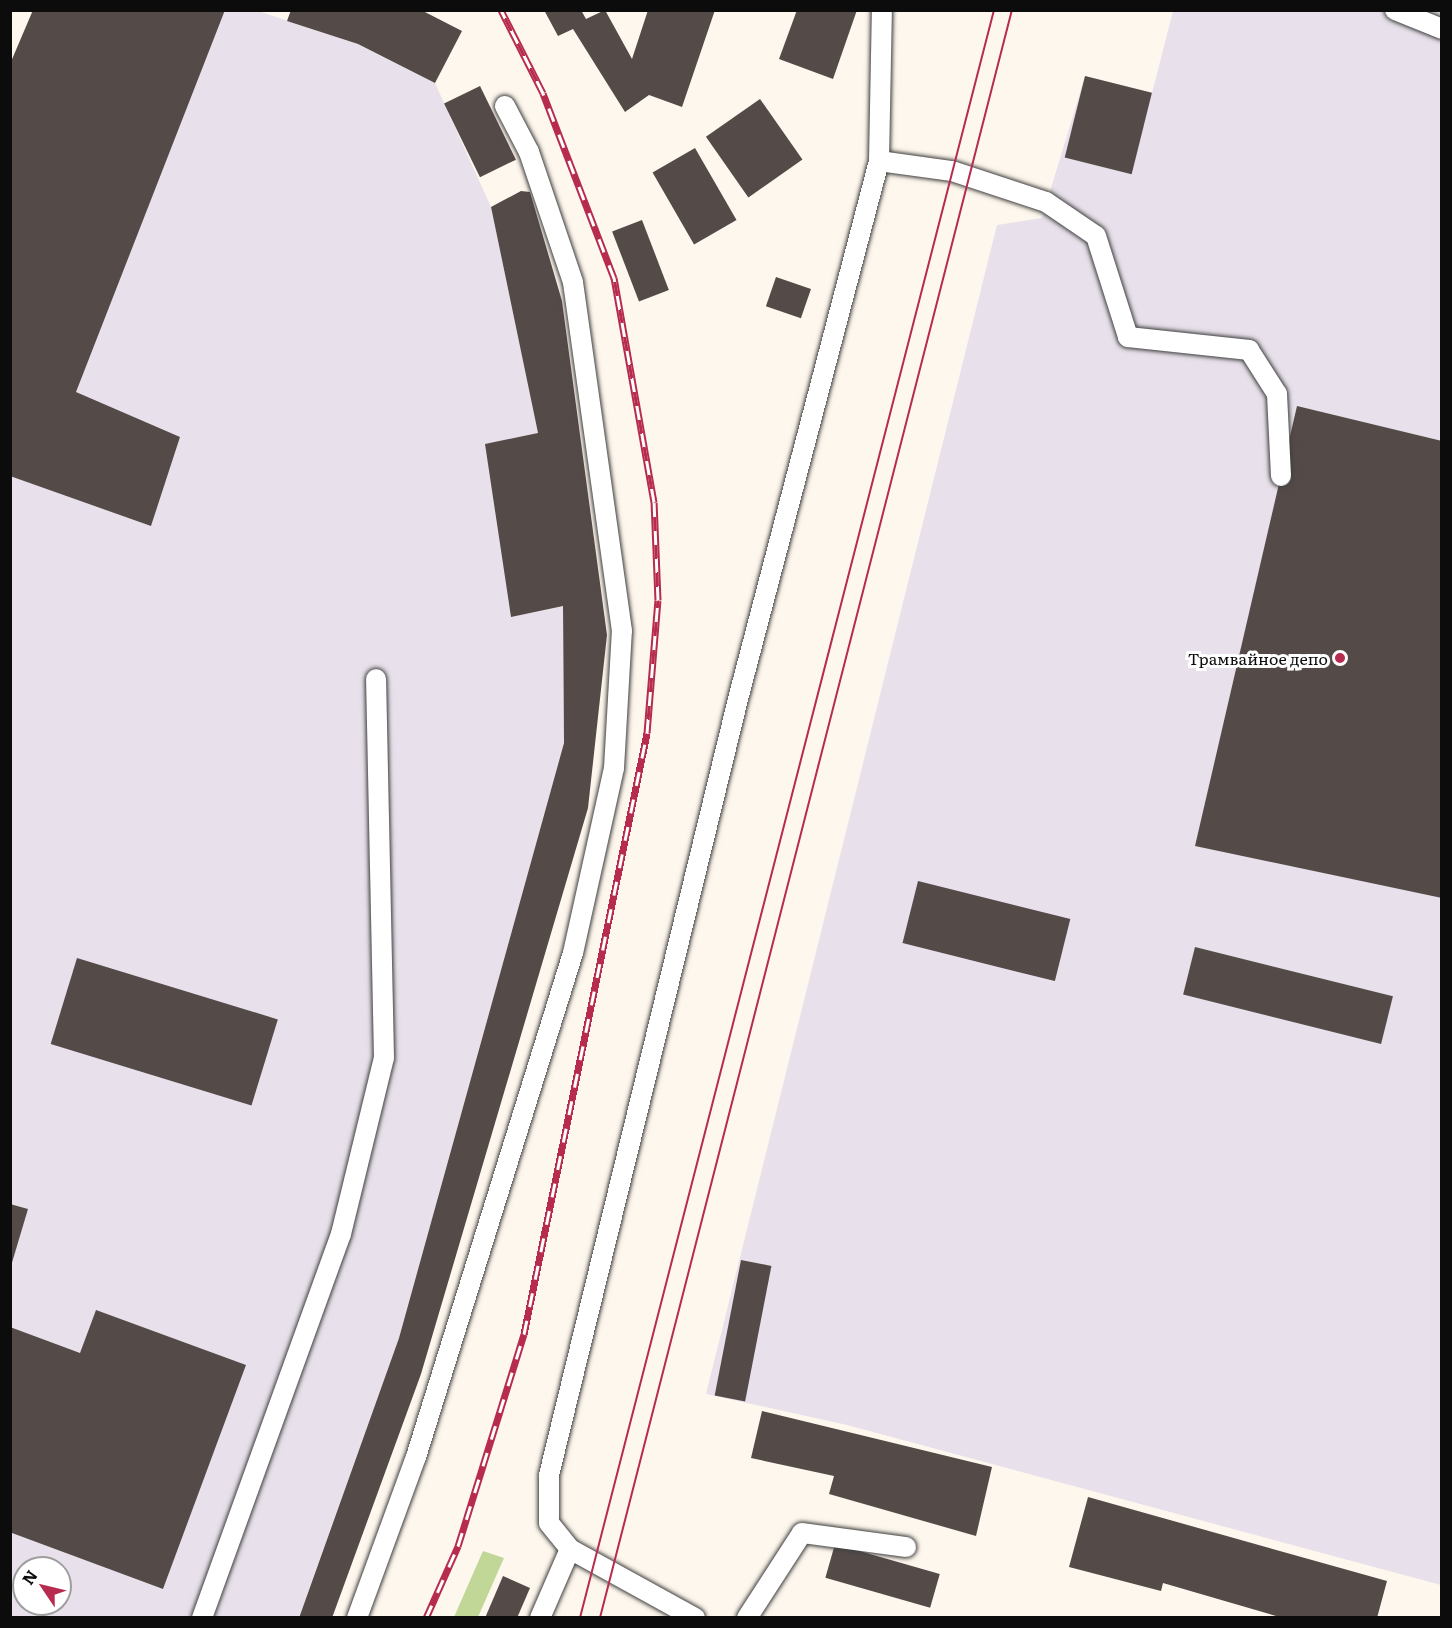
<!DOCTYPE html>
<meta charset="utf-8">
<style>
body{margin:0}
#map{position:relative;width:1452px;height:1628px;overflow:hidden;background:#fef7ed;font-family:Literata,serif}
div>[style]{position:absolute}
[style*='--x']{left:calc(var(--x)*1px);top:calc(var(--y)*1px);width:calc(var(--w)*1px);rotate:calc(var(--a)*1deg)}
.industrial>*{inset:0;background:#e8e1eb}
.forest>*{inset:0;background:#c1d798}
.building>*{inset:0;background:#544b49;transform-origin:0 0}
.roads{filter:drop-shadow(0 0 2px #3f3f3f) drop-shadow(0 0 2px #3f3f3f)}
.service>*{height:20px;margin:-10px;padding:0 10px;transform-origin:10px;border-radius:10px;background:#fff}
.tram>*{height:1.5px;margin:-0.75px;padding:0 0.75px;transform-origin:0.75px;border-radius:0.75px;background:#b62b4e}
.rail>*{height:7px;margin-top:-3.5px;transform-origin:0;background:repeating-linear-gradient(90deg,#fff 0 14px,#b62b4e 0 28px);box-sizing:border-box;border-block:2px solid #b62b4e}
.dots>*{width:16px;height:16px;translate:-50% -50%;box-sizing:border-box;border:3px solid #fff;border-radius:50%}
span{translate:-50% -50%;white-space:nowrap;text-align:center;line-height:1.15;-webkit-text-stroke:6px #fff;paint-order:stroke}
.poi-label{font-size:16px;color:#0c0c0c}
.right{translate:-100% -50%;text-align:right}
.frame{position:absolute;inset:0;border:12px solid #0c0c0c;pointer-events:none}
.north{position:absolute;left:12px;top:1556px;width:60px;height:60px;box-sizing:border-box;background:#fff;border:2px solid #9e9e9e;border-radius:50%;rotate:305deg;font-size:16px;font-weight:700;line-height:24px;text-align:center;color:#0c0c0c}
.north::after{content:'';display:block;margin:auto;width:21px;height:27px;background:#b62b4e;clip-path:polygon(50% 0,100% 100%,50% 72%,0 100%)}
</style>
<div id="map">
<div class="industrial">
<i style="clip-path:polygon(evenodd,33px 11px,258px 11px,358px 44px,435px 83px,491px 207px,538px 433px,563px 606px,564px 743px,399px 1338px,299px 1617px,11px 1618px,11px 64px,33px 11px,24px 1568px,60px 1568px,60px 1604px,24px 1604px,24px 1568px)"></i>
<i style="clip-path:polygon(1173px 11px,1441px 11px,1441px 1585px,847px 1425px,706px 1394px,997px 225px,1042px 218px,1085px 76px,1152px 93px)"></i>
</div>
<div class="forest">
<i style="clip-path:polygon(483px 1551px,504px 1558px,478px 1617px,454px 1617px)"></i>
</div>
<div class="building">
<i style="clip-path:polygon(33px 10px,225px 10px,76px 392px,180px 437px,151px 526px,10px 476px,10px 64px)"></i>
<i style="clip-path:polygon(291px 10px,421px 10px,462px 31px,435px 83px,358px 44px,287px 21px)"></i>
<i style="clip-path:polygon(544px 10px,581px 10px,586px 19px,605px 10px,632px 59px,648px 10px,715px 10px,682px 107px,649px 95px,625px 112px,573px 29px,558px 36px)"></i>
<i style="clip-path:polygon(797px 10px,857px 10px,833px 79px,779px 59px)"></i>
<i style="left:1085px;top:76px;width:69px;height:84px;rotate:14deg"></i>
<i style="left:480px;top:86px;width:82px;height:40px;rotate:64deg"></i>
<i style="left:760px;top:99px;width:74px;height:66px;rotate:55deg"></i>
<i style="left:695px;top:148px;width:83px;height:49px;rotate:60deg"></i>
<i style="clip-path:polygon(521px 191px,530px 192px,562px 301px,607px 635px,588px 808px,421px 1374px,332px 1618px,299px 1618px,399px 1338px,564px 743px,563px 606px,511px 617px,485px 444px,538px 433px,491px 207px)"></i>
<i style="left:642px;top:220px;width:75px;height:32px;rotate:69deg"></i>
<i style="left:776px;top:277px;width:37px;height:31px;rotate:19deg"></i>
<i style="clip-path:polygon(1297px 406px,1442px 441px,1442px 898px,1195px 846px)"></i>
<i style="left:918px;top:881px;width:157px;height:64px;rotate:14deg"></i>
<i style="left:1195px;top:947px;width:204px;height:49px;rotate:14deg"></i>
<i style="left:77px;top:958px;width:210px;height:90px;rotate:17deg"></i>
<i style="clip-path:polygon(10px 1204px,28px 1209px,11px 1266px,10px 1265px)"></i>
<i style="left:741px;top:1260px;width:31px;height:138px;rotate:11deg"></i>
<i style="clip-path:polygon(96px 1310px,246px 1365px,163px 1589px,12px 1533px,10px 1537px,10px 1327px,80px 1353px)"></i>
<i style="clip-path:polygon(762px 1411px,992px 1467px,976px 1536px,829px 1494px,834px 1476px,751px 1458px)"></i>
<i style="clip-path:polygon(1088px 1497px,1387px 1581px,1377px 1618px,1283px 1618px,1163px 1583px,1161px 1591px,1069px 1567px)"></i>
<i style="left:835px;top:1544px;width:109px;height:35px;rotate:16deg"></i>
<i style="clip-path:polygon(503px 1576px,530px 1588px,517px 1618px,485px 1618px)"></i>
</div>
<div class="roads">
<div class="service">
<i style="--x:1395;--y:10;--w:51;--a:22"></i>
<i style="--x:879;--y:161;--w:74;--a:7.8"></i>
<i style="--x:952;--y:171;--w:99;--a:18.3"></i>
<i style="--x:1046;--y:202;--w:60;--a:34.2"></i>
<i style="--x:1096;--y:236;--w:106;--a:72.4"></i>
<i style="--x:1128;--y:337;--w:122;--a:6.1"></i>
<i style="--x:1249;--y:350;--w:52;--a:57.5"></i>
<i style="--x:1277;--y:394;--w:82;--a:87.2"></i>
<i style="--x:202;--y:1618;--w:408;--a:-70.1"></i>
<i style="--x:341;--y:1234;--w:181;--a:-76.3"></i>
<i style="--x:384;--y:1058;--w:379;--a:-91.2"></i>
<i style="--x:357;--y:1618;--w:171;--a:-69.9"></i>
<i style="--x:416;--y:1457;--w:528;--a:-72.7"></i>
<i style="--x:573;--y:953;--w:189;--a:-77.5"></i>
<i style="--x:614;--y:768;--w:137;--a:-86.7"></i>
<i style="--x:622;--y:631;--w:352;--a:-98"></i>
<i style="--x:573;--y:282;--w:137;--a:-108.7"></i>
<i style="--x:529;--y:152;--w:52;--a:-117.6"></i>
<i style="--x:540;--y:1618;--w:75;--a:-66.5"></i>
<i style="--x:695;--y:1618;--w:143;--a:-151.1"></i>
<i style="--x:570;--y:1549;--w:33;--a:-129"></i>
<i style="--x:549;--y:1523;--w:48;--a:-90"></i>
<i style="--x:549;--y:1475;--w:799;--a:-76.31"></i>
<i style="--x:738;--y:699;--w:556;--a:-75.31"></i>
<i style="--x:879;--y:161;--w:151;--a:-88.9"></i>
<i style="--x:747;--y:1618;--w:101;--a:-57.1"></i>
<i style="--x:802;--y:1533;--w:105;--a:7.7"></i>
</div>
</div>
<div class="tram">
<i style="--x:580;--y:1618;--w:1660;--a:-75.56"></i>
<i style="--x:600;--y:1618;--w:1660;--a:-75.63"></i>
</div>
<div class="rail">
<i style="--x:426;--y:1618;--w:79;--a:-66"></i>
<i style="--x:458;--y:1546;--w:222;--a:-72.7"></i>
<i style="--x:524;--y:1334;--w:613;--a:-78.43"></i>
<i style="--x:647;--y:733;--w:133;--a:-85.3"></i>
<i style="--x:658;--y:600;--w:98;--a:-92.3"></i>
<i style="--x:654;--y:502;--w:228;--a:-100.1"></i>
<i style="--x:614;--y:278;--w:198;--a:-111"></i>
<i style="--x:543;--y:93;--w:93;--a:-116.8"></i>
</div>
<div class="dots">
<i style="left:1340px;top:658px;background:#b62b4e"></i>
</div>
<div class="poi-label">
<span class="right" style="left:1328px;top:658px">Трамвайное депо</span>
</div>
<div class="frame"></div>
<div class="north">N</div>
</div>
